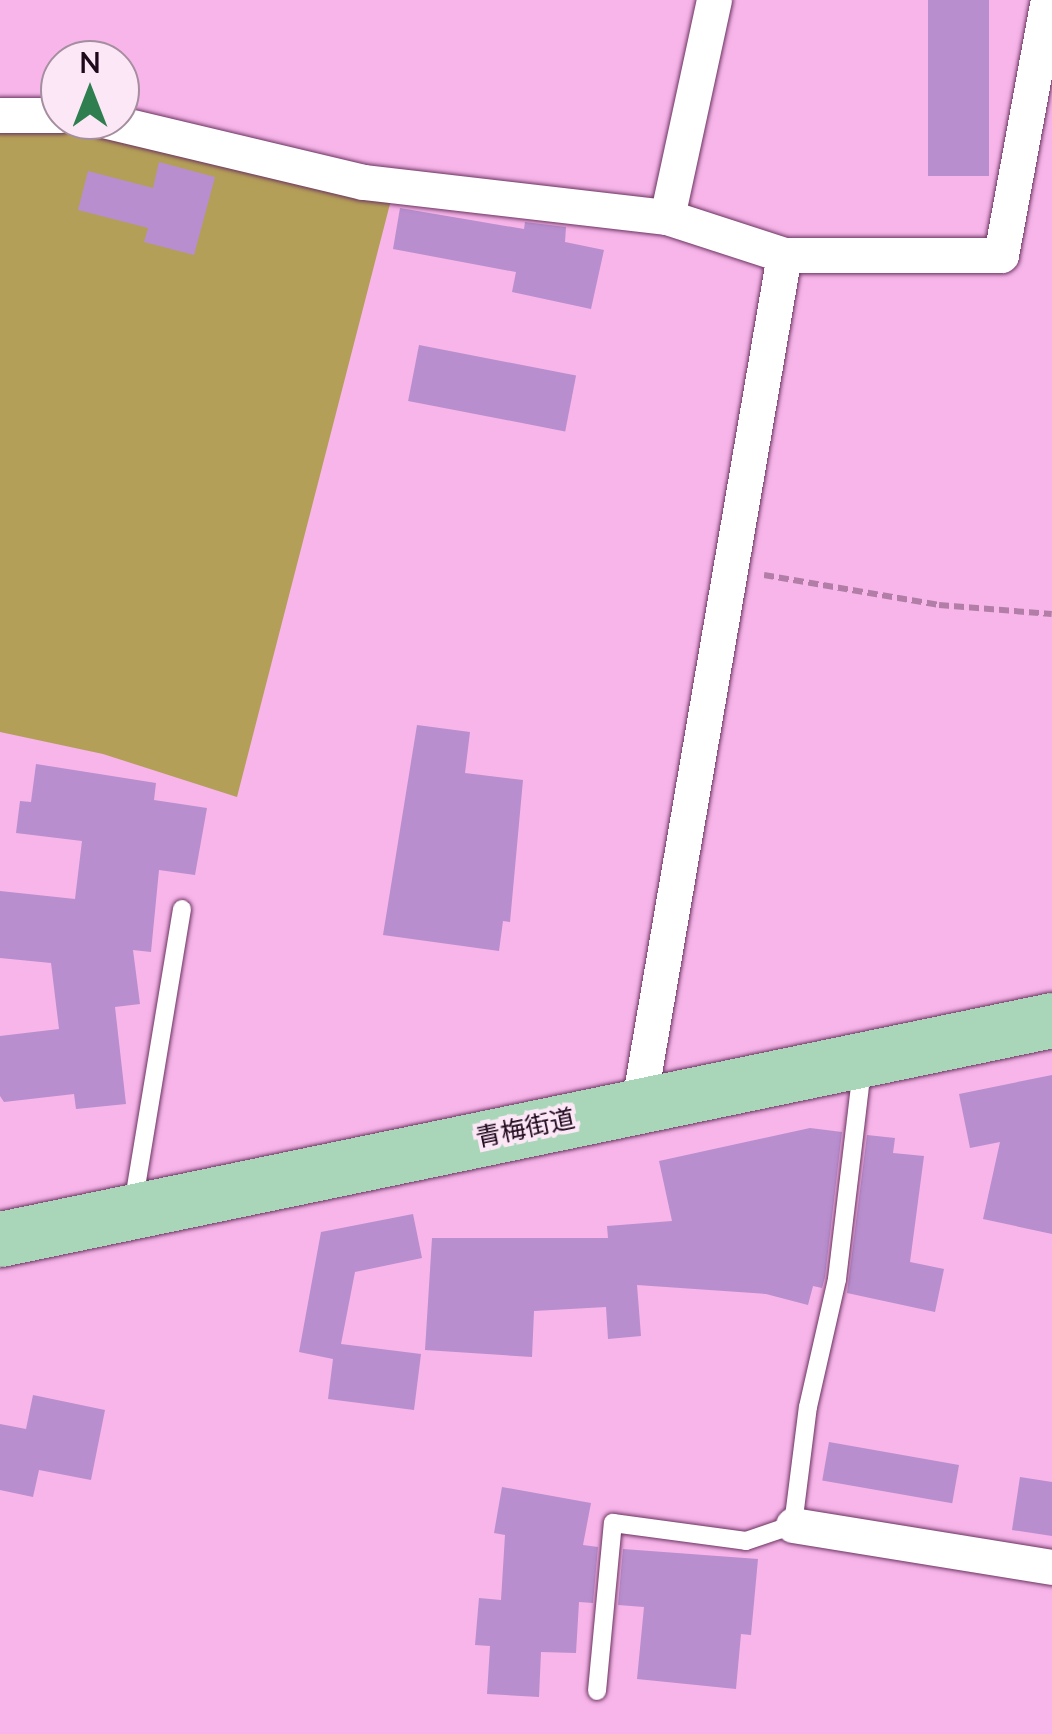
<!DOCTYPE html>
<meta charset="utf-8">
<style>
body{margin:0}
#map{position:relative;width:1052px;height:1734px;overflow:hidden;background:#f7b5e9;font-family:Lato,"Noto Sans JP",sans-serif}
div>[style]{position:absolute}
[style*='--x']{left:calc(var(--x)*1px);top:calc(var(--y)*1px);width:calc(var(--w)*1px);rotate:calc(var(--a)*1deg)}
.green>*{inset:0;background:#b49f58}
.building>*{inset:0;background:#b88ece;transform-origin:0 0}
.path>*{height:6px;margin-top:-3px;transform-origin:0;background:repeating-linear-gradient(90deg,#b27ea7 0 10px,transparent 0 15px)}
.roads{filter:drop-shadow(0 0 2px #6b3361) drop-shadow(0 0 2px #6b3361)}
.lane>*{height:18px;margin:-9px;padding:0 9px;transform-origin:9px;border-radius:9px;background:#fff}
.street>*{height:35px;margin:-17.5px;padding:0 17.5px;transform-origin:17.5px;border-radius:17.5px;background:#fff}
.primary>*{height:55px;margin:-27.5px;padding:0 27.5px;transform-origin:27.5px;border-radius:27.5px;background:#a9d6b8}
span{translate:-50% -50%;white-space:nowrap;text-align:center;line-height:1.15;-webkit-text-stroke:8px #fce7f7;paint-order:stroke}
.street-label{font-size:25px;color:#1f081c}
.north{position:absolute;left:40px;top:40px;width:100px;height:100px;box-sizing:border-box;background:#fce7f7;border:2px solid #a48e9f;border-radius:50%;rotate:0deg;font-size:28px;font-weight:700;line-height:40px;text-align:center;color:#1f081c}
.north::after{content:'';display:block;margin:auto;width:35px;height:45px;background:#2f7e4f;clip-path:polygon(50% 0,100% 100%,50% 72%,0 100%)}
</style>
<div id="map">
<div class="green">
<i style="clip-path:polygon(0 131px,79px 132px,391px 200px,237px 797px,103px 754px,0 732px)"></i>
</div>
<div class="building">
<i style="left:928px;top:0;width:61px;height:176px"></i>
<i style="clip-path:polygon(159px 162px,215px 177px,194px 255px,144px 242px,148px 228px,78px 210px,88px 171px,153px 188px)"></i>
<i style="clip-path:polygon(400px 208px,524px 229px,525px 222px,566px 227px,565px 242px,604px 250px,591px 309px,512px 292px,516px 272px,393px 249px)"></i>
<i style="left:419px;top:345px;width:160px;height:57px;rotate:11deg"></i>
<i style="clip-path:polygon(417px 725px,470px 732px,465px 773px,523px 780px,510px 922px,503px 921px,499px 951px,383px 935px)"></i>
<i style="clip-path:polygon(36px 764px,156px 783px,154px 800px,207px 808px,195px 875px,159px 870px,151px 952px,133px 950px,140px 1004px,115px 1007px,126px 1104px,76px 1109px,74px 1094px,4px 1102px,0 1096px,0 1036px,59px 1029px,51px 963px,0 958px,0 891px,75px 899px,82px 841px,16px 833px,20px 801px,31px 802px)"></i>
<i style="clip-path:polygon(1052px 1075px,1052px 1234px,983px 1219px,1000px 1142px,970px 1148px,959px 1094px)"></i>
<i style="clip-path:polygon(810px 1128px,842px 1132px,825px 1277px,822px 1288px,813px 1286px,808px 1305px,766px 1294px,637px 1285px,641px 1336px,608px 1339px,606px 1307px,534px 1311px,532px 1357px,425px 1350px,432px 1238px,608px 1238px,607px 1226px,672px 1221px,659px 1161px)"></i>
<i style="clip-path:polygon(867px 1135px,895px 1138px,893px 1153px,924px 1156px,910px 1262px,944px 1269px,935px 1312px,847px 1293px)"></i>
<i style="clip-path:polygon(413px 1214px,422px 1258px,355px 1272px,341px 1344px,421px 1354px,414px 1410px,328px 1399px,333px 1359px,299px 1352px,321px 1232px)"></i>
<i style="clip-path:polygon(33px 1395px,105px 1410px,91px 1480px,39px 1470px,33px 1497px,0 1490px,0 1424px,26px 1429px)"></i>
<i style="left:829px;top:1442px;width:132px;height:39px;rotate:10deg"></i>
<i style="clip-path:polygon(1020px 1477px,1052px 1482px,1052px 1536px,1012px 1530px)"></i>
<i style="clip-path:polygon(502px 1487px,591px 1503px,583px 1545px,598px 1547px,593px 1603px,579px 1602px,576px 1653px,541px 1652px,539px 1697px,487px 1694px,490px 1646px,475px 1645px,479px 1598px,501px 1600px,505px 1535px,494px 1533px)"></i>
<i style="clip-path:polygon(623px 1549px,758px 1559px,751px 1635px,741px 1634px,736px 1689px,637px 1679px,644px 1607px,618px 1605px)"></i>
</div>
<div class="path">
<i style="--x:764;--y:575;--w:178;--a:9.7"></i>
<i style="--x:939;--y:605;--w:113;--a:4.6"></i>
</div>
<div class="roads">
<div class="lane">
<i style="--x:133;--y:1205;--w:300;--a:-80.6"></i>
<i style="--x:597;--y:1691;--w:169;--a:-84.6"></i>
<i style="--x:613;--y:1523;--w:134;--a:7.7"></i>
<i style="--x:746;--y:1541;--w:50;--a:-18.8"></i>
<i style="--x:793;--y:1525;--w:119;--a:-82.8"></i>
<i style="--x:808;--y:1407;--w:131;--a:-77.2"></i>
<i style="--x:837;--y:1279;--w:212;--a:-83.2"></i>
</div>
<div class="street">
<i style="--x:0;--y:115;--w:60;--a:0"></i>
<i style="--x:103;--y:120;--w:267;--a:13.4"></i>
<i style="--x:363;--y:182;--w:306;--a:6.6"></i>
<i style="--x:667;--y:217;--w:123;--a:18"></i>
<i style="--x:784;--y:255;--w:217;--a:0"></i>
<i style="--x:1001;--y:255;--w:259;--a:-79.6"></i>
<i style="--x:667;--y:217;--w:222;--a:-77.8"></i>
<i style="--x:639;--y:1102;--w:859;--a:-80.29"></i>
<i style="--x:793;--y:1525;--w:262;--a:9.2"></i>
</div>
<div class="primary">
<i style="--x:0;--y:1239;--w:1075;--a:-11.76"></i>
</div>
</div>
<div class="street-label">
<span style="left:525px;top:1127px;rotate:-12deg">青梅街道</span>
</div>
<div class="north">N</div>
</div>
